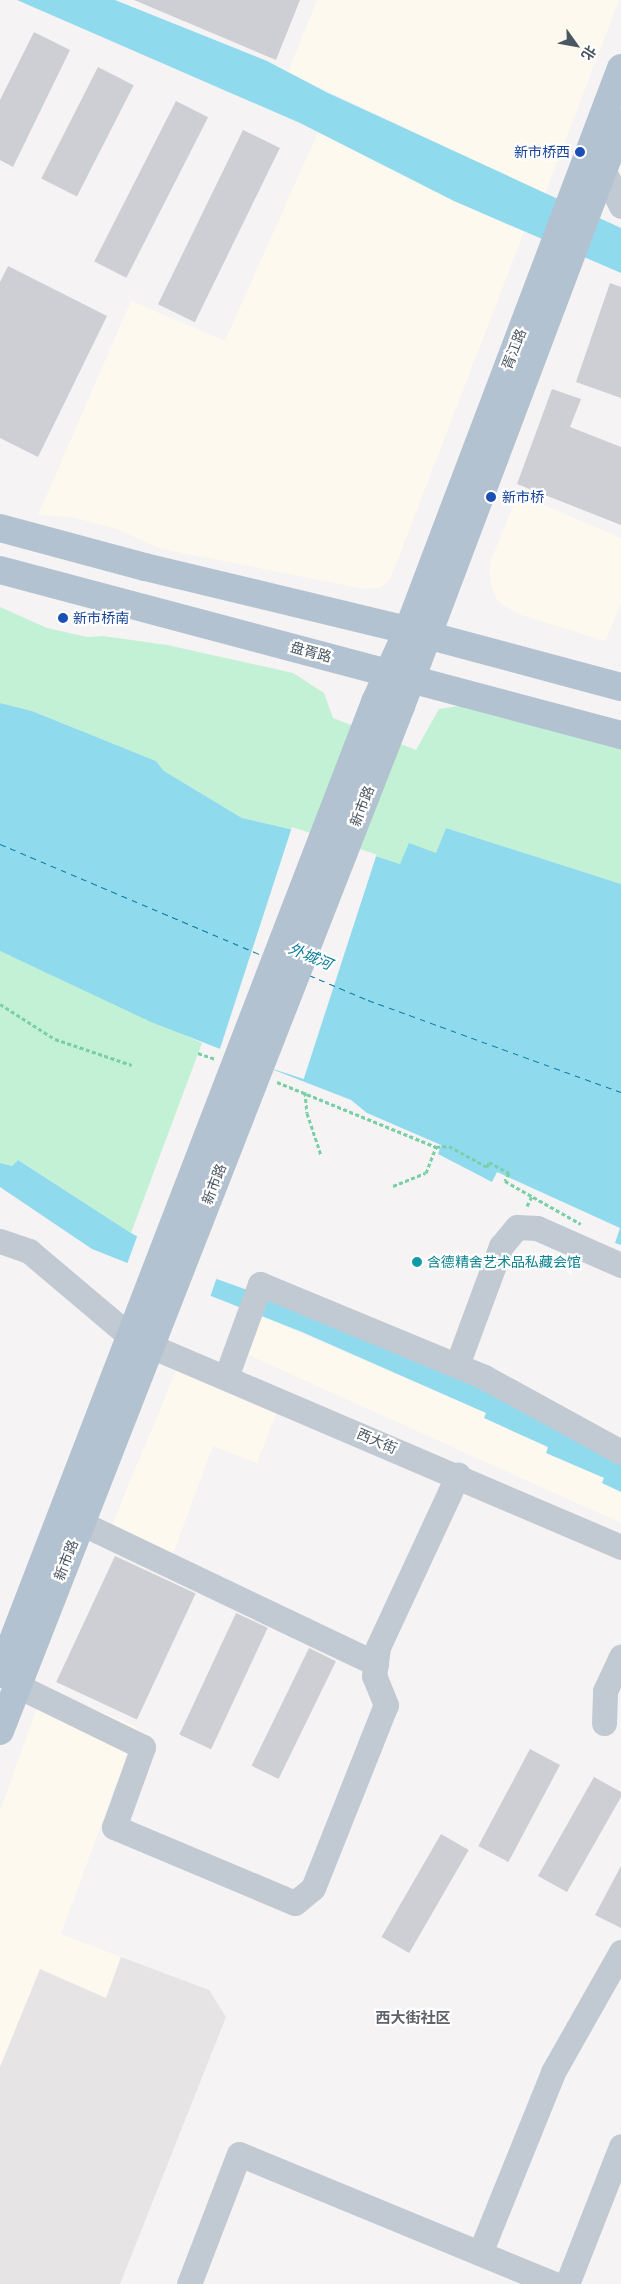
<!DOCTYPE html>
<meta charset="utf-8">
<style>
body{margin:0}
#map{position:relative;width:621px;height:2284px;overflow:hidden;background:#f5f3f3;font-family:"Roboto Condensed","Noto Sans SC",sans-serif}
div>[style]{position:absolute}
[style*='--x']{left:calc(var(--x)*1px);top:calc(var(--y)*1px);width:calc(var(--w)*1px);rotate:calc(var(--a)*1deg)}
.commercial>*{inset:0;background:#fdf9ef}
.education>*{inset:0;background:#e6e4e5}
.green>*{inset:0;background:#c3f1d5}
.water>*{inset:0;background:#90daee}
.pier>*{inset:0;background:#f5f3f3;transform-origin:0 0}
.ferry>*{height:1px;margin-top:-0.5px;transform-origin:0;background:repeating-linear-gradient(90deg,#0c7c9b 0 6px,transparent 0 11px)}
.building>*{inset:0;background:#cdcfd5;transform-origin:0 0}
.path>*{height:3px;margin-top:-1.5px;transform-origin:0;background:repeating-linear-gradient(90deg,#7ad0a6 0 4px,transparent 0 6.5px)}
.minor>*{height:25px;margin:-12.5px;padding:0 12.5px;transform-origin:12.5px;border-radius:12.5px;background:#c1cad2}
.major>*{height:28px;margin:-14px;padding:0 14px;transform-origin:14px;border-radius:14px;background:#b3c2d1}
.dots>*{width:14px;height:14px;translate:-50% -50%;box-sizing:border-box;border:2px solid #fff;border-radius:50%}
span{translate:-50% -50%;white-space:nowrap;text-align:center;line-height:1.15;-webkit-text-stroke:4.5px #fff;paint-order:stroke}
.transit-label{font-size:14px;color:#164399}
.right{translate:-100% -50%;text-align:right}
.left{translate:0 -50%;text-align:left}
.street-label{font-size:14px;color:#4a5661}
.culture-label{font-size:14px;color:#0d838f}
.water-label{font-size:15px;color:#0c7c9b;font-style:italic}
.neighbourhood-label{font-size:15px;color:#5f6368;font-weight:700}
.north{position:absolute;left:551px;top:20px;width:50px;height:50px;-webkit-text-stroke:4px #fff;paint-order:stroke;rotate:122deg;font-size:14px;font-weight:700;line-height:20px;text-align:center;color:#4a5661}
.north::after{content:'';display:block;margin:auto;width:18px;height:22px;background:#4a5661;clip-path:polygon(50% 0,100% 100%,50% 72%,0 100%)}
</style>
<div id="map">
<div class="commercial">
<i style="clip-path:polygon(317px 0,619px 0,545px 194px,288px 72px)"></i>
<i style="clip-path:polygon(318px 132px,454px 201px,524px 232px,390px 580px,379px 588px,364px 589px,162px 549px,116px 529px,72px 517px,38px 515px,131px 301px,225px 341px)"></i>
<i style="clip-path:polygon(518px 494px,621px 538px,621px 604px,605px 641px,518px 614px,500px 603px,494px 595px,489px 571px,491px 560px)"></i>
<i style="clip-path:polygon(256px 1314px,486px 1413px,484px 1418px,548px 1448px,547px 1453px,605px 1478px,602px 1483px,621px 1492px,621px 1523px,244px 1353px)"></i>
<i style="clip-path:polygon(176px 1371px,276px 1414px,257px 1463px,213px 1446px,167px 1570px,104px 1544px)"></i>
<i style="clip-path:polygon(44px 1688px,137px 1727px,61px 1934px,121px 1957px,107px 1998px,0 2067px,0 1811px)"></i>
</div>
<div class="education">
<i style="clip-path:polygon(121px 1957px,209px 1990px,226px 2017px,120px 2284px,0 2284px,0 2067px,40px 1969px,106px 1998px)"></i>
</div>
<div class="green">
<i style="clip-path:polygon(0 607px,47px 628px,87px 637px,103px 636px,167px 645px,293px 673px,324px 693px,333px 718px,416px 750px,439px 709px,459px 706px,621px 746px,621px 884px,446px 828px,436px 853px,400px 864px,294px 830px,242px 818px,164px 771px,156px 761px,32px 711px,0 703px)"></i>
<i style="clip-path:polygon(0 951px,202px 1043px,131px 1233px,18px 1160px,12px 1166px,0 1163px)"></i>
</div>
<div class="water">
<i style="clip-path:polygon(17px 0,115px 0,267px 61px,326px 92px,621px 228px,621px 273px,454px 201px,300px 123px)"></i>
<i style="clip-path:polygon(0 703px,32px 711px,156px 761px,164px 771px,242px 818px,294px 830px,400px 864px,409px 843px,436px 853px,446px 828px,621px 884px,621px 1245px,615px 1243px,620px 1228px,497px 1172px,492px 1182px,438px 1154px,441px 1145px,367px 1113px,351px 1100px,151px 1022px,0 951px)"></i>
<i style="clip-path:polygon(18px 1160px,131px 1233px,211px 1277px,309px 1312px,430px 1365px,621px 1457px,621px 1492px,602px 1483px,604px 1478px,546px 1453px,548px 1447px,484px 1418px,486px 1413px,302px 1332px,92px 1249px,0 1187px,0 1163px,12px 1166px)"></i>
</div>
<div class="pier">
<i style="left:292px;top:827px;width:89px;height:236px;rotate:18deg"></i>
<i style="clip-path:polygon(138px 1234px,217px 1277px,209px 1300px,126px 1267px)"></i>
</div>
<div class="ferry">
<i style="--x:0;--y:844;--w:287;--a:23"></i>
<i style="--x:309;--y:975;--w:64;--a:23"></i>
<i style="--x:368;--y:1000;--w:269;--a:20"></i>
</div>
<div class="building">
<i style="clip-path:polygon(134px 0,300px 0,276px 60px)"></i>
<i style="clip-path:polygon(34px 32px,70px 50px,13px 167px,0 160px,0 100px)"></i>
<i style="left:98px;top:67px;width:40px;height:125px;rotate:27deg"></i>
<i style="left:176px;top:101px;width:36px;height:180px;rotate:27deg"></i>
<i style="left:243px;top:130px;width:41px;height:194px;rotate:26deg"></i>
<i style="clip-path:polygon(8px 266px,107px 316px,38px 457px,0 438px,0 282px)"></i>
<i style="clip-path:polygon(610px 283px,621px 287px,621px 398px,576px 382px)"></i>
<i style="clip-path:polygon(552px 389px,581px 399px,570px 427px,621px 447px,621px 525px,517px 484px)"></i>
<i style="left:115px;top:1556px;width:89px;height:139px;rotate:25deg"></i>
<i style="left:236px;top:1613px;width:35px;height:134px;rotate:25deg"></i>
<i style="left:309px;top:1648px;width:30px;height:131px;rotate:26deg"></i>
<i style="left:530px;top:1749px;width:34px;height:110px;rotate:28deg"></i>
<i style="clip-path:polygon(594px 1777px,621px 1792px,621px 1797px,567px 1892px,538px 1876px)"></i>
<i style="left:441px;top:1834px;width:32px;height:119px;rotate:30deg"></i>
<i style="clip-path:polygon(621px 1866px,621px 1928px,595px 1915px)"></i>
</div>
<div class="path">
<i style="--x:0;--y:1004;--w:65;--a:32.5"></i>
<i style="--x:55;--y:1039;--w:81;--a:18.7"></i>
<i style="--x:198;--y:1053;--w:18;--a:19"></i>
<i style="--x:277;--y:1082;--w:172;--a:22.2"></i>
<i style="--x:436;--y:1147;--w:13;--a:-4"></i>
<i style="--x:449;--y:1146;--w:43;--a:28.9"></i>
<i style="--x:487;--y:1167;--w:5;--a:-68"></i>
<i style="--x:489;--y:1162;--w:23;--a:29"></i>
<i style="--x:509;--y:1173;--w:9;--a:117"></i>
<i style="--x:505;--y:1181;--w:87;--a:29.5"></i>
<i style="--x:305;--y:1092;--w:21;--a:85"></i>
<i style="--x:307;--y:1113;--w:44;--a:71.6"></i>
<i style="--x:393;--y:1186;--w:35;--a:-22"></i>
<i style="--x:426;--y:1173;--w:28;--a:-69"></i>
<i style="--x:527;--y:1206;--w:11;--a:-63"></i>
</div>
<div class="minor">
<i style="--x:603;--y:169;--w:41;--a:64.1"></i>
<i style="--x:0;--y:1241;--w:31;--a:19"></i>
<i style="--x:29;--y:1251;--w:135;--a:40.2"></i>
<i style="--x:132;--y:1338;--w:532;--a:23.14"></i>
<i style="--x:457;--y:1365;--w:127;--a:-69.7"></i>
<i style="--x:501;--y:1246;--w:25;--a:-50"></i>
<i style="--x:517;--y:1227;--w:20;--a:3"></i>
<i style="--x:537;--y:1228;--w:92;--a:23.8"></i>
<i style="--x:226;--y:1377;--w:99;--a:-69.9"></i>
<i style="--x:260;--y:1284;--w:243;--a:22.5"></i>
<i style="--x:484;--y:1377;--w:156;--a:28.7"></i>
<i style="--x:81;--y:1523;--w:327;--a:25.5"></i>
<i style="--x:18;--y:1686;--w:139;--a:26"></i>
<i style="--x:143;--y:1747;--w:85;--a:109.9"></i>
<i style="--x:114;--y:1827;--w:196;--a:22.8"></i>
<i style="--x:295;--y:1903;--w:23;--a:-40"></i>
<i style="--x:313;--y:1888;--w:197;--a:-68.3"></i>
<i style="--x:386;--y:1705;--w:31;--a:-112"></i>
<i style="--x:374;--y:1676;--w:29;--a:-82"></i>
<i style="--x:378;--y:1647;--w:190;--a:-65.1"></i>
<i style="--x:604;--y:1723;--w:32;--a:-88"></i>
<i style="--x:605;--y:1691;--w:38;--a:-65"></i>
<i style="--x:480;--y:2253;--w:195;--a:-68"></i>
<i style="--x:553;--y:2072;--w:138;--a:-60.5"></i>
<i style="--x:189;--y:2284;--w:139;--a:-69"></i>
<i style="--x:239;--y:2154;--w:342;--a:22.4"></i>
<i style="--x:567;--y:2284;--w:148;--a:-68.6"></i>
</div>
<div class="major">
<i style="--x:0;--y:528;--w:150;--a:15.1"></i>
<i style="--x:145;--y:567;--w:270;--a:13.5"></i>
<i style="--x:408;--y:630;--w:220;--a:15"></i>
<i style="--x:0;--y:570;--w:643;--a:14.88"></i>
<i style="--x:0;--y:1674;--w:1042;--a:-68.9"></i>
<i style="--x:375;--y:702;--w:79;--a:-65.4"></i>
<i style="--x:408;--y:630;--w:601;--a:-69.24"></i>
<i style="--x:0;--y:1731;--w:1101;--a:-68.63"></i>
<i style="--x:401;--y:706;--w:623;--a:-69.33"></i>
</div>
<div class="dots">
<i style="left:580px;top:152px;background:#1a4fb4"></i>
<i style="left:491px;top:497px;background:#1a4fb4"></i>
<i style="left:63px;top:618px;background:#1a4fb4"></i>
<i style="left:417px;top:1262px;background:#0f9aa8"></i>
</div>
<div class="transit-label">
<span class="right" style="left:570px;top:152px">新市桥西</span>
<span class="left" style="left:502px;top:497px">新市桥</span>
<span class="left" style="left:73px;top:618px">新市桥南</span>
</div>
<div class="street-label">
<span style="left:514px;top:349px;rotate:-69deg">胥江路</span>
<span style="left:311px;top:652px;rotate:15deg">盘胥路</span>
<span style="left:362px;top:806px;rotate:-69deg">新市路</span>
<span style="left:214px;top:1184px;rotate:-69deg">新市路</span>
<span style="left:377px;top:1441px;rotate:23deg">西大街</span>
<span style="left:66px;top:1560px;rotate:-69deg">新市路</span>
</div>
<div class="culture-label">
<span class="left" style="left:427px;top:1262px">含德精舍艺术品私藏会馆</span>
</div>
<div class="water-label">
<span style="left:310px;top:957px;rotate:23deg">外城河</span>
</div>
<div class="neighbourhood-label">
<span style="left:413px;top:2019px">西大街社区</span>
</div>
<div class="north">北</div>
</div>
